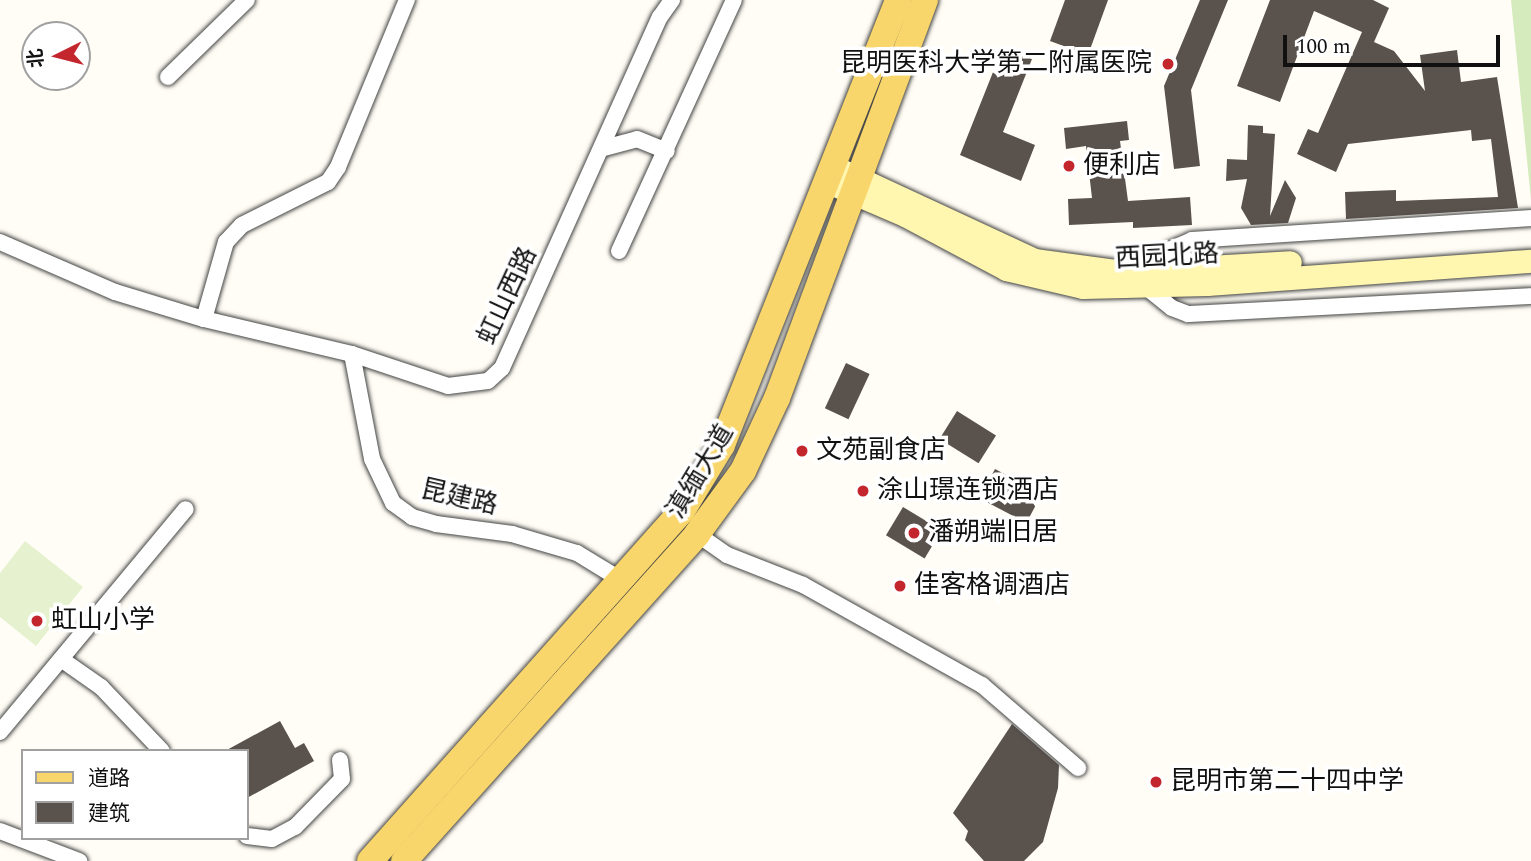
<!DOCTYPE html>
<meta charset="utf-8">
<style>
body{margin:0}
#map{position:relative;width:1531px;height:861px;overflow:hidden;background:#fffdf5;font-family:Spectral,"Noto Sans SC",serif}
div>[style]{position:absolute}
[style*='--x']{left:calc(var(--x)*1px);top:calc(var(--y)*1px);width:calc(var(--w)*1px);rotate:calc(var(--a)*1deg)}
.green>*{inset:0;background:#d5ebbd}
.pitch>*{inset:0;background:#e6f2cf}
.building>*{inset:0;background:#5a524d;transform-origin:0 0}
.roads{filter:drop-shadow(0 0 2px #444) drop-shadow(0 0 2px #444)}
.minor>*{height:16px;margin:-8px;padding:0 8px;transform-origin:8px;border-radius:8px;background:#fff}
.secondary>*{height:23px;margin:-11.5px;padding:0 11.5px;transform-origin:11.5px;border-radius:11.5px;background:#fff6b0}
.primary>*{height:26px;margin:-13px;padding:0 13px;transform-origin:13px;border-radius:13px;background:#f9d66b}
.dots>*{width:19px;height:19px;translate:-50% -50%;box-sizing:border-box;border:4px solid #fff;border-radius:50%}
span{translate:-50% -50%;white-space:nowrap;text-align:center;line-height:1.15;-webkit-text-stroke:7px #fff;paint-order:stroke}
.poi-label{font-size:26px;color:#111}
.right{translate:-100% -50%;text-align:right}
.left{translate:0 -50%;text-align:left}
.street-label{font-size:26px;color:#111}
.legend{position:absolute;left:21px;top:749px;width:228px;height:91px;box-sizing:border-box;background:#fff;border:2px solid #a0a0a0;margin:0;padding:9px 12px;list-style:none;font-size:21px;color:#111}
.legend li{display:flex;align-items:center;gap:14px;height:35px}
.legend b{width:35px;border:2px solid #a0a0a0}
.north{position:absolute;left:21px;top:21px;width:70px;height:70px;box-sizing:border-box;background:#fff;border:2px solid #a0a0a0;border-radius:50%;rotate:264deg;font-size:19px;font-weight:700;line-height:28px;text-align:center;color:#111}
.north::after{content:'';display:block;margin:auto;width:24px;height:32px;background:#c4262e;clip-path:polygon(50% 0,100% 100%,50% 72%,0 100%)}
.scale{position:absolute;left:1283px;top:35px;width:217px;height:32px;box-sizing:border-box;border:4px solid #111;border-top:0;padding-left:9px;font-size:21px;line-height:24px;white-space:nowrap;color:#111;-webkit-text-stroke:5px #fff;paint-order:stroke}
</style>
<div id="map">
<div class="green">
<i style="clip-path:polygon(1511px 0,1531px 0,1531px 200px)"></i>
</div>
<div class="pitch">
<i style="clip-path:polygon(25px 541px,83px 587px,36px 646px,0 617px,0 573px)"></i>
</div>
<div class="building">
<i style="clip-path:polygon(1065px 0,1108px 0,1088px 55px,1050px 41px)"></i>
<i style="clip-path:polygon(1200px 0,1228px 0,1191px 90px,1200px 166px,1174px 169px,1164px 86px)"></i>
<i style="clip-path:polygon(1270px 0,1373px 0,1389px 8px,1374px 42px,1394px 51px,1425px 91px,1420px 55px,1457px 50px,1461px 82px,1497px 77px,1518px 208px,1346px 219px,1345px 192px,1396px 190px,1396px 201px,1498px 197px,1491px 139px,1472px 141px,1471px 130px,1348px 144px,1336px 172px,1297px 154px,1308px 129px,1318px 133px,1362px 32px,1314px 11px,1280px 102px,1237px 86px)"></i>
<i style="clip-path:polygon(1003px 47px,1032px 59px,1003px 132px,1035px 145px,1021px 181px,960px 155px)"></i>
<i style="clip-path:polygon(1127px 121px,1129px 140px,1120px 141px,1128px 201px,1190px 197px,1192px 225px,1133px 228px,1133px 222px,1069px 225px,1068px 199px,1092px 198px,1086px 146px,1066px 149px,1064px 128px)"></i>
<i style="clip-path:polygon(1248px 125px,1263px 126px,1263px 133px,1275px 134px,1270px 216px,1285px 180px,1296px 198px,1288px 223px,1251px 225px,1241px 208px,1247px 179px,1226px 181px,1227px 159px,1247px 160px)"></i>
<i style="left:846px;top:363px;width:26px;height:50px;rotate:25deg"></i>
<i style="left:957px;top:411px;width:46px;height:33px;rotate:32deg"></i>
<i style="left:995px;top:469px;width:53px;height:33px;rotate:28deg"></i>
<i style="left:903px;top:507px;width:45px;height:33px;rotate:31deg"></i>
<i style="clip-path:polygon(280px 721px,295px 748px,304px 743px,314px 761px,247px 798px,247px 751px,225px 751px)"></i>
<i style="clip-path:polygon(1012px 724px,1059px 765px,1058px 788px,1043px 842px,1024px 861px,984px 861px,965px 840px,968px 831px,953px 813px)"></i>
</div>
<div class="roads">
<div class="minor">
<i style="--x:168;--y:77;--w:110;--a:-44.3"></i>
<i style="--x:604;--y:148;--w:34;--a:-15"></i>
<i style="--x:637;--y:139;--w:32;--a:22"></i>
<i style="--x:0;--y:242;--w:125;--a:23.5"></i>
<i style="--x:115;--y:292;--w:93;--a:16.9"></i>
<i style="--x:204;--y:319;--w:152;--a:13.3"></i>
<i style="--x:352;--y:354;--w:101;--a:18.4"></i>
<i style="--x:448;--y:386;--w:40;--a:-7.1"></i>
<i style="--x:488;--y:381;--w:19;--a:-43"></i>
<i style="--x:502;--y:368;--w:385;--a:-65.8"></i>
<i style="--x:660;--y:17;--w:21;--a:-55"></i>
<i style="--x:619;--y:251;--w:276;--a:-65.4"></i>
<i style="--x:1145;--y:271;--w:34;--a:-40"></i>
<i style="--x:1171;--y:249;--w:23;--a:-23"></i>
<i style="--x:1192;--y:240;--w:340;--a:-3.7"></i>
<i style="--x:1146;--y:287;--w:33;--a:39"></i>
<i style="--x:1172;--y:308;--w:17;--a:21"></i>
<i style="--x:1188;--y:314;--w:343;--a:-3"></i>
<i style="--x:204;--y:319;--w:80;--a:-74.1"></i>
<i style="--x:226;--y:242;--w:23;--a:-47"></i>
<i style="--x:242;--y:225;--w:96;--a:-26.6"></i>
<i style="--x:328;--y:182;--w:18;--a:-56"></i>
<i style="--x:338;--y:167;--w:181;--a:-67.6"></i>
<i style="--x:352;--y:354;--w:107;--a:79.2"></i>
<i style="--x:372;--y:459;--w:49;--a:64.5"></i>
<i style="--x:393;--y:503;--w:24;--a:36"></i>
<i style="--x:412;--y:517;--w:25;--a:16"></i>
<i style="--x:436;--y:524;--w:77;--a:7.5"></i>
<i style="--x:512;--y:534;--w:68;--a:16.3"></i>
<i style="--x:577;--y:553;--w:52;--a:31.5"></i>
<i style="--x:697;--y:534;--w:37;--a:35"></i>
<i style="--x:727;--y:555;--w:82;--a:21.5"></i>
<i style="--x:803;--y:585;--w:205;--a:29.2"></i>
<i style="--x:982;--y:685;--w:127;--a:40.8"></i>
<i style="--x:61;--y:659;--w:49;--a:35"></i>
<i style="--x:101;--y:687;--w:88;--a:46.4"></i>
<i style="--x:0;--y:732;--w:290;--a:-50.2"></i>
<i style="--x:0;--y:831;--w:85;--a:20.8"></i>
<i style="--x:247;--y:836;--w:25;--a:7"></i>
<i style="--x:272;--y:839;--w:26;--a:-28"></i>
<i style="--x:295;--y:827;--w:67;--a:-45.6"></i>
<i style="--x:342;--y:779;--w:19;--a:-96"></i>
</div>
<div class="secondary">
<i style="--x:834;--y:167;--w:221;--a:24.9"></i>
<i style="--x:1034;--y:260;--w:91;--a:7.6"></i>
<i style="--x:1124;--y:272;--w:166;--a:-3.4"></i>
<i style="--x:828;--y:182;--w:84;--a:23.2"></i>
<i style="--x:905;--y:215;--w:115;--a:28.1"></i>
<i style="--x:1006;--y:269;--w:79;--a:13.2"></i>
<i style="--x:1083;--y:287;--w:124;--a:-1.4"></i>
<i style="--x:1207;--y:284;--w:325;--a:-4.1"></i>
</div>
<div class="primary">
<i style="--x:370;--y:861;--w:469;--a:-48.3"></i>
<i style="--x:682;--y:511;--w:77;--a:-58.8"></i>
<i style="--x:722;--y:445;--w:479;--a:-68.4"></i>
<i style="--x:404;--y:861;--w:439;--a:-48.1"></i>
<i style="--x:697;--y:534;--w:78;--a:-53.9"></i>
<i style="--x:743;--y:471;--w:81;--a:-65"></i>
<i style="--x:777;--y:398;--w:425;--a:-69.6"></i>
</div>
</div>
<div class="dots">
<i style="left:1168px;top:64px;background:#c4262e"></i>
<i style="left:1069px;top:166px;background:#c4262e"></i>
<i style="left:802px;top:451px;background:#c4262e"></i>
<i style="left:863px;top:491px;background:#c4262e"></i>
<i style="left:914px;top:533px;background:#c4262e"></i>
<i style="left:900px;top:586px;background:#c4262e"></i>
<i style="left:37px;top:621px;background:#c4262e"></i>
<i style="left:1156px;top:782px;background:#c4262e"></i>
</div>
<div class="poi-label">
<span class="right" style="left:1152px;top:64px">昆明医科大学第二附属医院</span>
<span class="left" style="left:1083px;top:166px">便利店</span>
<span class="left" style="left:816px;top:451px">文苑副食店</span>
<span class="left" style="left:877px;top:491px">涂山璟连锁酒店</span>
<span class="left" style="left:928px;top:533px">潘朔端旧居</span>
<span class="left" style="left:914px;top:586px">佳客格调酒店</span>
<span class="left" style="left:51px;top:621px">虹山小学</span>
<span class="left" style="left:1170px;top:782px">昆明市第二十四中学</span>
</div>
<div class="street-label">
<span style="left:1167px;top:257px;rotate:-3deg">西园北路</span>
<span style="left:508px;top:296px;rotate:-65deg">虹山西路</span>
<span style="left:701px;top:472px;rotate:-59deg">滇缅大道</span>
<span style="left:459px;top:498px;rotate:13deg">昆建路</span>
</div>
<ul class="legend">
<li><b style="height:9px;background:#f9d66b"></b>道路</li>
<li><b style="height:19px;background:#5a524d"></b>建筑</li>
</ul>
<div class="north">北</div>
<div class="scale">100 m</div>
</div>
